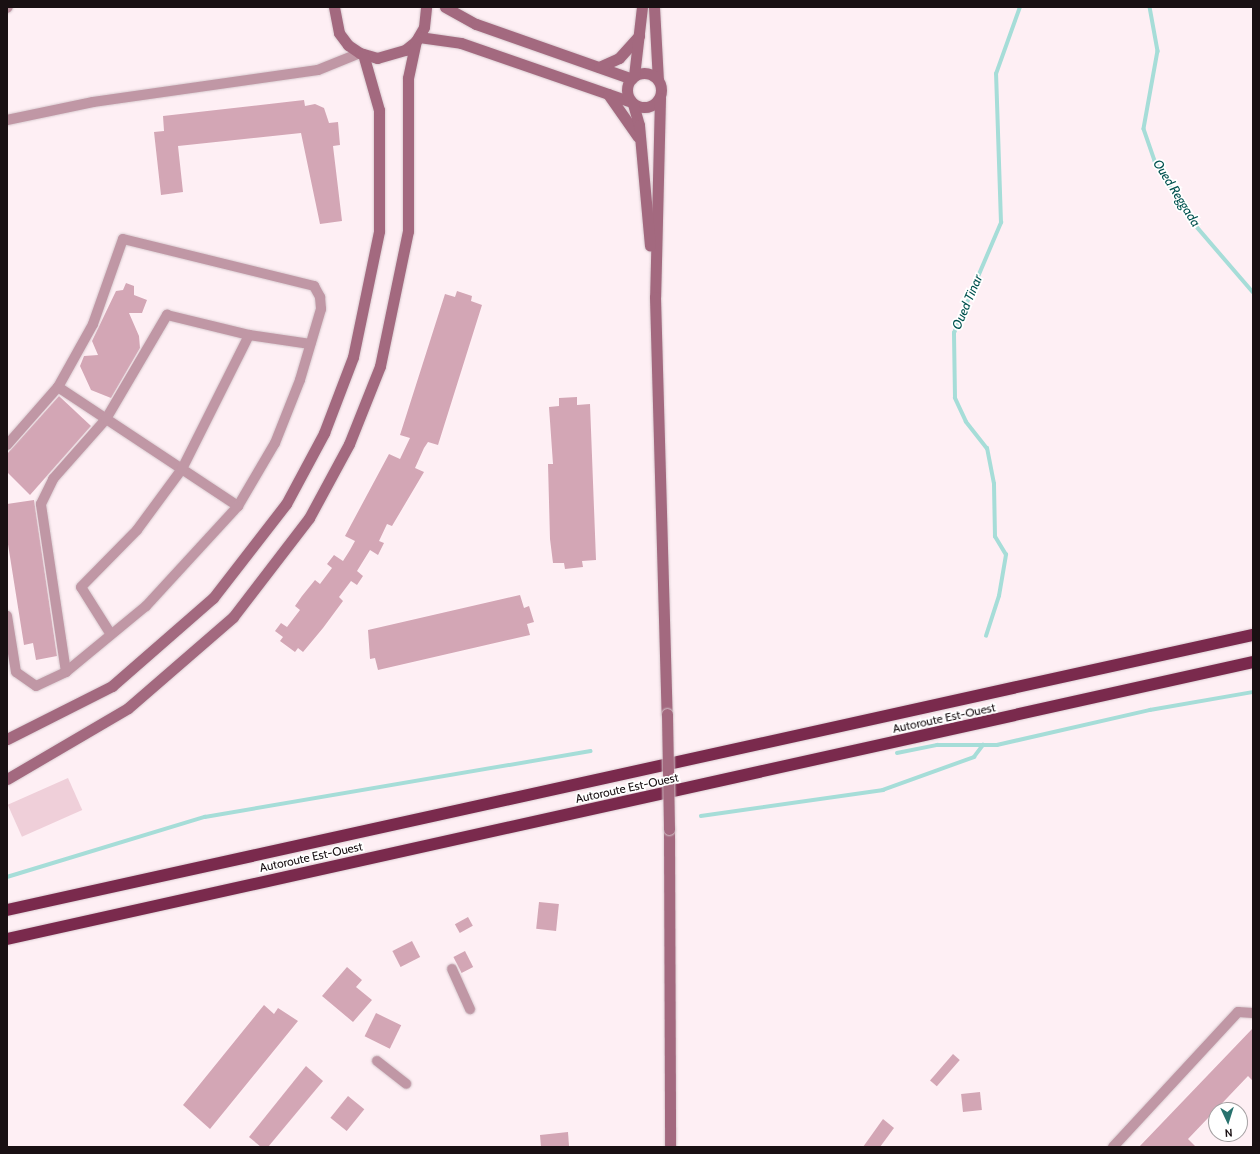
<!DOCTYPE html>
<style>
body{margin:0}
#map{position:relative;width:1260px;height:1154px;overflow:hidden;background:#feeff4;font-family:Cabin,sans-serif}
div>[style]{position:absolute}
[style*='--x']{left:calc(var(--x)*1px);top:calc(var(--y)*1px);width:calc(var(--w)*1px);rotate:calc(var(--a)*1deg)}
.green>*{inset:0;background:#efcfd9;transform-origin:0 0}
.stream>*{height:3.5px;margin:-1.75px;padding:0 1.75px;transform-origin:1.75px;border-radius:1.75px;background:#a6ddd8}
.building>*{inset:0;background:#d3a6b5;transform-origin:0 0}
.roads{filter:drop-shadow(0 0 1px #d9cbd0) drop-shadow(0 0 1px #d9cbd0)}
.minor>*{height:10px;margin:-5px;padding:0 5px;transform-origin:5px;border-radius:5px;background:#c097a5}
.secondary>*{height:11px;margin:-5.5px;padding:0 5.5px;transform-origin:5.5px;border-radius:5.5px;background:#a3697f}
.secondary>.ring{margin:-5.5px;padding:0;box-sizing:content-box;background:none;border:11px solid #a3697f;border-radius:50%}
.motorway>*{height:12px;margin:-6px;padding:0 6px;transform-origin:6px;border-radius:6px;background:#7a2a4d}
.bridges{filter:drop-shadow(0 0 1px #d9cbd0) drop-shadow(0 0 1px #d9cbd0)}
.secondary-bridge>*{height:11px;margin:-5.5px;padding:0 5.5px;transform-origin:5.5px;border-radius:5.5px;background:#a3697f}
span{translate:-50% -50%;white-space:nowrap;text-align:center;line-height:1.15;-webkit-text-stroke:3.5px #fff;paint-order:stroke}
.street-label{font-size:12px;color:#191013}
.water-label{font-size:13px;color:#00524f;font-style:italic}
.frame{position:absolute;inset:0;border:8px solid #191013;pointer-events:none}
.north{position:absolute;left:1208px;top:1102px;width:40px;height:40px;box-sizing:border-box;background:#fff;border:1px solid #a39fa1;border-radius:50%;rotate:176deg;font-size:11px;font-weight:700;line-height:16px;text-align:center;color:#191013}
.north::after{content:'';display:block;margin:auto;width:14px;height:18px;background:#28726e;clip-path:polygon(50% 0,100% 100%,50% 72%,0 100%)}
</style>
<div id="map">
<div class="green">
<i style="left:68px;top:778px;width:35px;height:66px;rotate:66deg"></i>
</div>
<div class="stream">
<i style="--x:1150;--y:7;--w:45;--a:79.7"></i>
<i style="--x:1158;--y:51;--w:79;--a:100.2"></i>
<i style="--x:1144;--y:129;--w:34;--a:71"></i>
<i style="--x:1155;--y:161;--w:69;--a:58.6"></i>
<i style="--x:1191;--y:220;--w:95;--a:49.3"></i>
<i style="--x:986;--y:636;--w:42;--a:-72"></i>
<i style="--x:999;--y:596;--w:42;--a:-80.3"></i>
<i style="--x:1006;--y:555;--w:21;--a:-121"></i>
<i style="--x:995;--y:537;--w:53;--a:-91.1"></i>
<i style="--x:994;--y:484;--w:36;--a:-101"></i>
<i style="--x:987;--y:449;--w:34;--a:-128"></i>
<i style="--x:966;--y:422;--w:26;--a:-115"></i>
<i style="--x:955;--y:398;--w:65;--a:-90.9"></i>
<i style="--x:954;--y:333;--w:120;--a:-66.9"></i>
<i style="--x:1001;--y:223;--w:149;--a:-91.9"></i>
<i style="--x:996;--y:74;--w:71;--a:-70.3"></i>
<i style="--x:897;--y:753;--w:41;--a:-11.3"></i>
<i style="--x:937;--y:745;--w:60;--a:0"></i>
<i style="--x:997;--y:745;--w:157;--a:-12.9"></i>
<i style="--x:1150;--y:710;--w:105;--a:-9.9"></i>
<i style="--x:701;--y:816;--w:184;--a:-8.1"></i>
<i style="--x:883;--y:790;--w:97;--a:-19.9"></i>
<i style="--x:974;--y:757;--w:15;--a:-53"></i>
<i style="--x:7;--y:877;--w:207;--a:-16.9"></i>
<i style="--x:205;--y:817;--w:391;--a:-9.7"></i>
</div>
<div class="building">
<i style="clip-path:polygon(304px 100px,305px 106px,315px 104px,324px 108px,329px 123px,338px 122px,340px 145px,333px 146px,342px 221px,320px 224px,301px 133px,178px 146px,183px 192px,161px 195px,154px 132px,164px 131px,163px 116px)"></i>
<i style="clip-path:polygon(126px 283px,134px 286px,134px 295px,147px 300px,142px 313px,129px 313px,139px 336px,140px 348px,111px 398px,91px 390px,80px 366px,84px 356px,98px 355px,92px 341px,116px 291px,123px 290px)"></i>
<i style="clip-path:polygon(457px 291px,472px 296px,471px 301px,482px 305px,438px 445px,428px 442px,424px 448px,415px 468px,424px 472px,392px 526px,387px 524px,379px 541px,384px 543px,378px 555px,370px 550px,357px 571px,363px 576px,357px 585px,351px 581px,339px 597px,343px 601px,323px 628px,303px 652px,298px 648px,295px 652px,280px 641px,283px 637px,275px 631px,281px 623px,287px 627px,300px 610px,295px 606px,302px 596px,315px 580px,320px 584px,332px 568px,327px 564px,334px 555px,343px 561px,350px 550px,355px 541px,345px 536px,389px 454px,400px 459px,410px 438px,400px 435px,445px 294px,455px 297px)"></i>
<i style="clip-path:polygon(59px 396px,91px 426px,30px 495px,7px 472px,7px 454px)"></i>
<i style="clip-path:polygon(577px 397px,577px 405px,590px 404px,596px 560px,582px 561px,583px 567px,565px 569px,564px 563px,553px 563px,550px 539px,548px 464px,553px 464px,549px 407px,559px 406px,559px 398px)"></i>
<i style="clip-path:polygon(34px 500px,57px 656px,36px 660px,33px 643px,24px 645px,7px 538px,7px 504px)"></i>
<i style="clip-path:polygon(520px 595px,524px 608px,529px 606px,534px 622px,527px 624px,530px 635px,378px 670px,375px 658px,370px 659px,368px 630px)"></i>
<i style="left:539px;top:902px;width:20px;height:27px;rotate:6deg"></i>
<i style="left:468px;top:917px;width:10px;height:15px;rotate:61deg"></i>
<i style="left:412px;top:941px;width:18px;height:22px;rotate:63deg"></i>
<i style="left:465px;top:951px;width:18px;height:13px;rotate:63deg"></i>
<i style="clip-path:polygon(347px 967px,362px 980px,356px 987px,372px 1000px,353px 1022px,322px 996px)"></i>
<i style="clip-path:polygon(264px 1005px,274px 1014px,278px 1008px,298px 1021px,210px 1129px,183px 1105px)"></i>
<i style="left:376px;top:1013px;width:28px;height:26px;rotate:26deg"></i>
<i style="clip-path:polygon(1253px 1028px,1253px 1081px,1248px 1076px,1188px 1139px,1196px 1147px,1139px 1147px)"></i>
<i style="left:953px;top:1054px;width:9px;height:35px;rotate:41deg"></i>
<i style="clip-path:polygon(306px 1066px,323px 1081px,268px 1147px,261px 1147px,249px 1137px)"></i>
<i style="left:980px;top:1092px;width:18px;height:19px;rotate:84deg"></i>
<i style="left:348px;top:1096px;width:21px;height:28px;rotate:39deg"></i>
<i style="clip-path:polygon(883px 1119px,894px 1128px,880px 1147px,863px 1147px)"></i>
<i style="clip-path:polygon(568px 1132px,569px 1146px,541px 1147px,540px 1135px)"></i>
</div>
<div class="roads">
<div class="minor">
<i style="--x:7;--y:8;--w:1;--a:-45"></i>
<i style="--x:7;--y:120;--w:88;--a:-11.8"></i>
<i style="--x:93;--y:102;--w:227;--a:-8.1"></i>
<i style="--x:318;--y:70;--w:45;--a:-22"></i>
<i style="--x:58;--y:387;--w:216;--a:33.5"></i>
<i style="--x:7;--y:445;--w:77;--a:-48.7"></i>
<i style="--x:58;--y:387;--w:72;--a:-60.9"></i>
<i style="--x:93;--y:324;--w:90;--a:-70.6"></i>
<i style="--x:123;--y:239;--w:197;--a:13.8"></i>
<i style="--x:314;--y:286;--w:13;--a:61"></i>
<i style="--x:320;--y:297;--w:12;--a:85"></i>
<i style="--x:321;--y:309;--w:74;--a:106.5"></i>
<i style="--x:300;--y:380;--w:68;--a:111.6"></i>
<i style="--x:275;--y:443;--w:73;--a:120.4"></i>
<i style="--x:238;--y:506;--w:136;--a:132.6"></i>
<i style="--x:146;--y:606;--w:104;--a:140.5"></i>
<i style="--x:66;--y:672;--w:33;--a:155"></i>
<i style="--x:36;--y:686;--w:24;--a:-145"></i>
<i style="--x:16;--y:672;--w:57;--a:-99.1"></i>
<i style="--x:110;--y:633;--w:54;--a:-122.2"></i>
<i style="--x:81;--y:587;--w:80;--a:-45.5"></i>
<i style="--x:137;--y:530;--w:76;--a:-53.6"></i>
<i style="--x:182;--y:469;--w:150;--a:-63.4"></i>
<i style="--x:249;--y:335;--w:62;--a:8.4"></i>
<i style="--x:66;--y:672;--w:170;--a:-98.5"></i>
<i style="--x:41;--y:504;--w:28;--a:-64"></i>
<i style="--x:53;--y:479;--w:80;--a:-48.5"></i>
<i style="--x:106;--y:419;--w:121;--a:-59.6"></i>
<i style="--x:167;--y:315;--w:84;--a:13.7"></i>
<i style="--x:452;--y:969;--w:44;--a:65.8"></i>
<i style="--x:377;--y:1061;--w:37;--a:38"></i>
<i style="--x:1113;--y:1147;--w:184;--a:-47.2"></i>
<i style="--x:1238;--y:1012;--w:15;--a:4"></i>
</div>
<div class="secondary">
<i style="--x:334;--y:7;--w:26;--a:79"></i>
<i style="--x:339;--y:33;--w:15;--a:53"></i>
<i style="--x:348;--y:45;--w:14;--a:34"></i>
<i style="--x:360;--y:53;--w:18;--a:16"></i>
<i style="--x:377;--y:58;--w:29;--a:-16"></i>
<i style="--x:405;--y:50;--w:14;--a:-39"></i>
<i style="--x:416;--y:41;--w:16;--a:-60"></i>
<i style="--x:424;--y:27;--w:20;--a:-84"></i>
<i style="--x:445;--y:7;--w:35;--a:29"></i>
<i style="--x:476;--y:24;--w:165;--a:19.4"></i>
<i style="--x:654;--y:7;--w:73;--a:86.9"></i>
<i style="--x:419;--y:37;--w:42;--a:8.1"></i>
<i style="--x:461;--y:43;--w:180;--a:19.1"></i>
<i style="--x:599;--y:67;--w:22;--a:-24"></i>
<i style="--x:619;--y:58;--w:30;--a:-48"></i>
<i class="ring" style="left:627px;top:73px;width:23px;height:23px"></i>
<i style="--x:634;--y:76;--w:69;--a:-83.4"></i>
<i style="--x:608;--y:94;--w:52;--a:55.1"></i>
<i style="--x:660;--y:98;--w:199;--a:91.4"></i>
<i style="--x:655;--y:297;--w:417;--a:88.4"></i>
<i style="--x:633;--y:104;--w:22;--a:74"></i>
<i style="--x:639;--y:125;--w:121;--a:84.8"></i>
<i style="--x:7;--y:739;--w:118;--a:-26.8"></i>
<i style="--x:112;--y:686;--w:134;--a:-41.1"></i>
<i style="--x:213;--y:598;--w:119;--a:-52.2"></i>
<i style="--x:286;--y:504;--w:81;--a:-61.8"></i>
<i style="--x:324;--y:433;--w:81;--a:-69.1"></i>
<i style="--x:353;--y:357;--w:129;--a:-78.3"></i>
<i style="--x:379;--y:231;--w:121;--a:-90"></i>
<i style="--x:379;--y:110;--w:58;--a:-105.9"></i>
<i style="--x:7;--y:779;--w:140;--a:-30.4"></i>
<i style="--x:128;--y:708;--w:139;--a:-40.9"></i>
<i style="--x:233;--y:617;--w:125;--a:-52.5"></i>
<i style="--x:309;--y:518;--w:84;--a:-61.6"></i>
<i style="--x:349;--y:444;--w:84;--a:-68.3"></i>
<i style="--x:380;--y:366;--w:138;--a:-78.3"></i>
<i style="--x:408;--y:231;--w:153;--a:-90"></i>
<i style="--x:408;--y:78;--w:38;--a:-78"></i>
<i style="--x:669;--y:829;--w:318;--a:89.8"></i>
</div>
<div class="motorway">
<i style="--x:7;--y:910;--w:1276;--a:-12.45"></i>
<i style="--x:7;--y:939;--w:1276;--a:-12.53"></i>
</div>
</div>
<div class="bridges">
<div class="secondary-bridge">
<i style="--x:667;--y:714;--w:115;--a:89"></i>
</div>
</div>
<div class="street-label">
<span style="left:944px;top:718px;rotate:-12deg">Autoroute Est-Ouest</span>
<span style="left:627px;top:788px;rotate:-12deg">Autoroute Est-Ouest</span>
<span style="left:311px;top:857px;rotate:-12deg">Autoroute Est-Ouest</span>
</div>
<div class="water-label">
<span style="left:1177px;top:193px;rotate:58deg">Oued Reggada</span>
<span style="left:967px;top:302px;rotate:-67deg">Oued Tinar</span>
</div>
<div class="frame"></div>
<div class="north">N</div>
</div>
